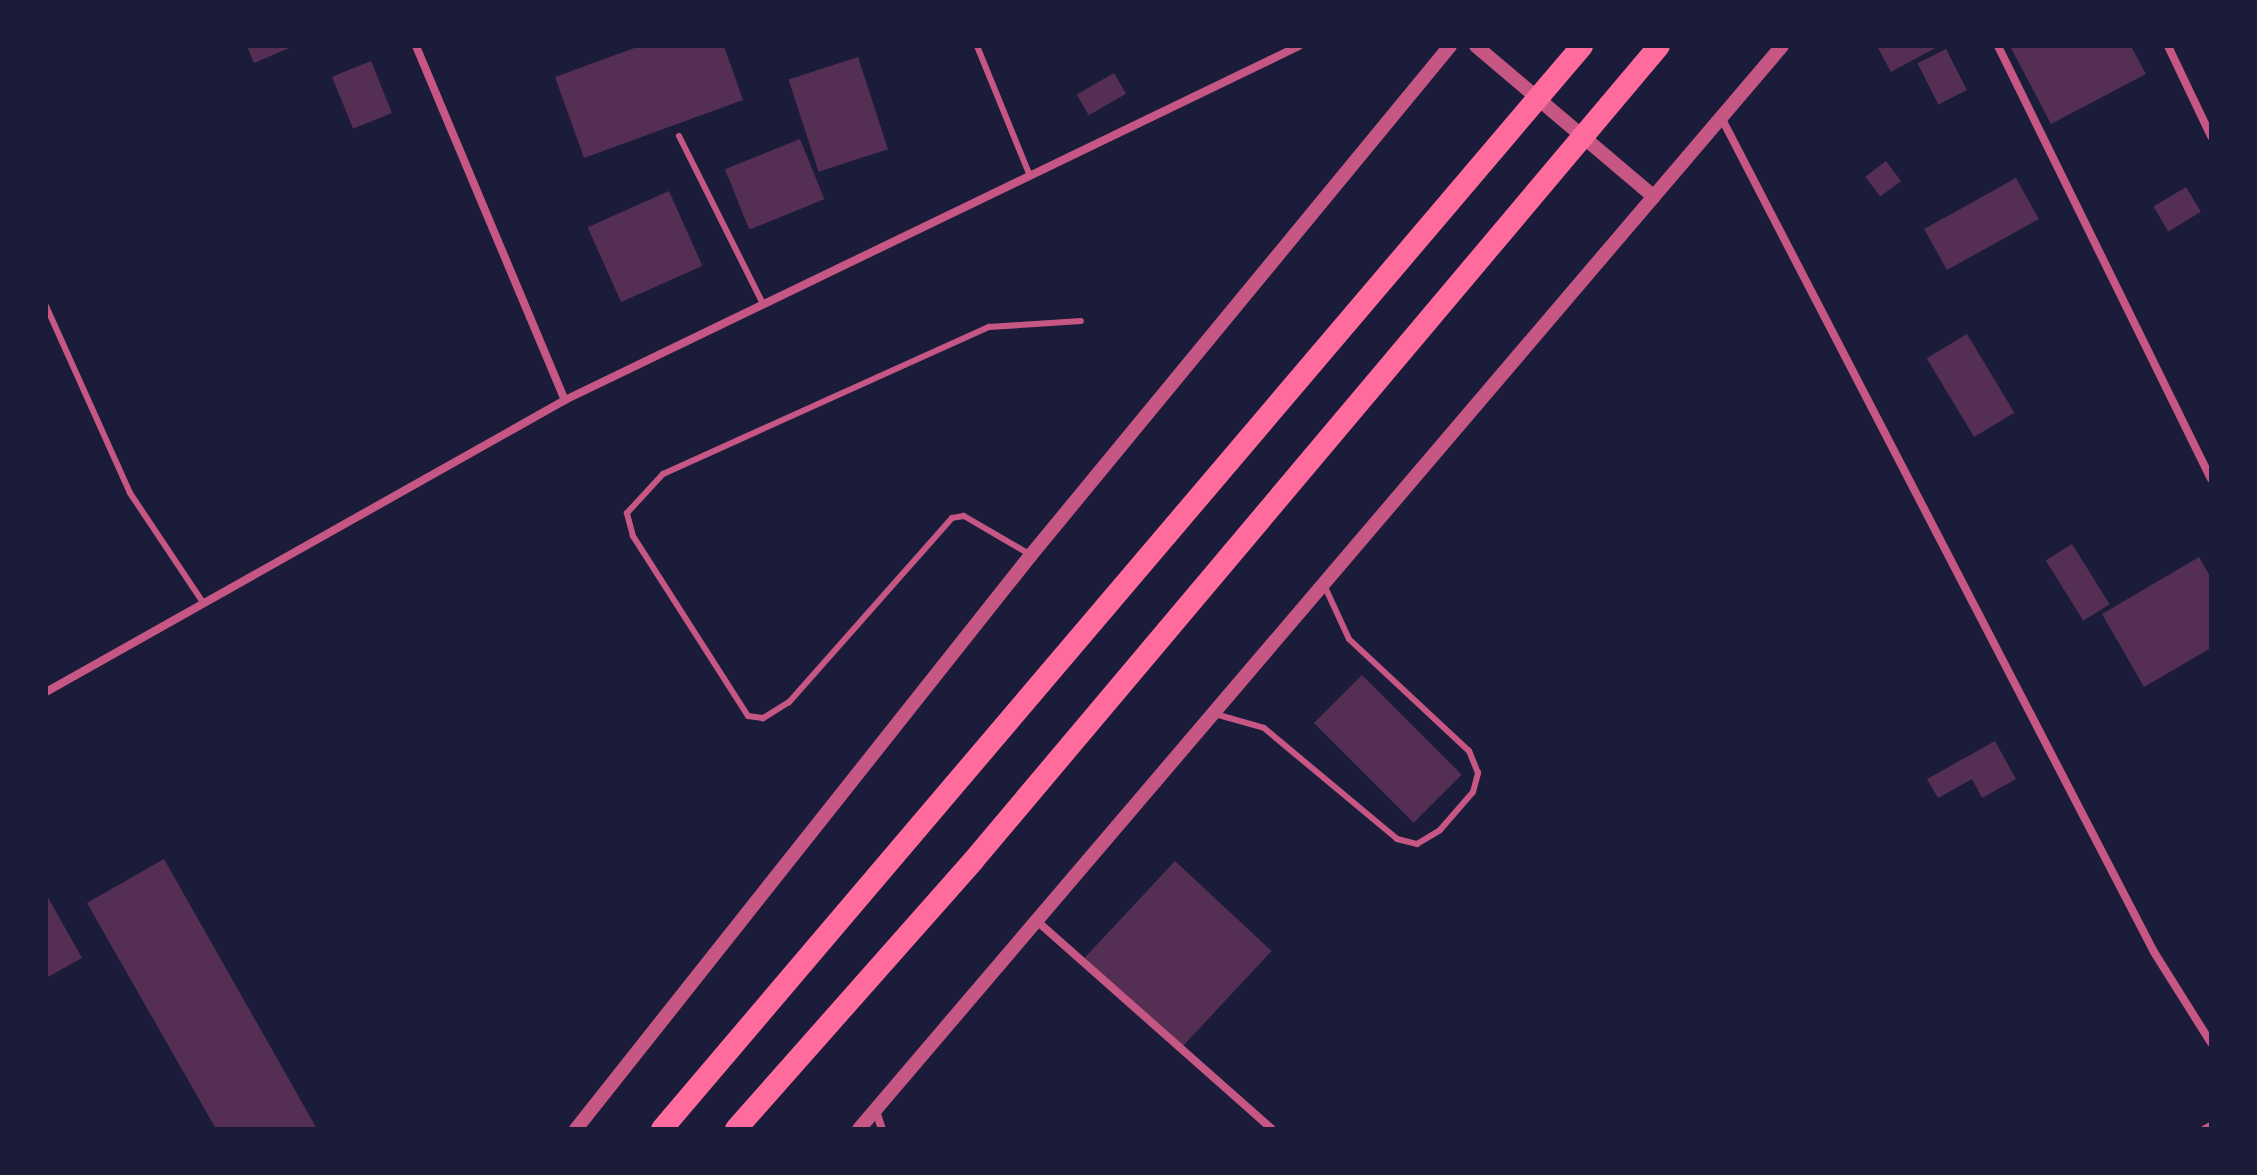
<!DOCTYPE html>
<style>
body{margin:0}
#map{position:relative;width:2257px;height:1175px;overflow:hidden;background:#1b1b3a;font-family:Helvetica,sans-serif}
div>[style]{position:absolute}
[style*='--x']{left:calc(var(--x)*1px);top:calc(var(--y)*1px);width:calc(var(--w)*1px);rotate:calc(var(--a)*1deg)}
.building>*{inset:0;background:#542f53;transform-origin:0 0}
.service>*{height:6px;margin:-3px;padding:0 3px;transform-origin:3px;border-radius:3px;background:#c65784}
.minor>*{height:8px;margin:-4px;padding:0 4px;transform-origin:4px;border-radius:4px;background:#c65784}
.tertiary>*{height:14px;margin:-7px;padding:0 7px;transform-origin:7px;border-radius:7px;background:#c65784}
.trunk>*{height:22px;margin:-11px;padding:0 11px;transform-origin:11px;border-radius:11px;background:#ff6b9d}
span{translate:-50% -50%;white-space:nowrap;text-align:center;line-height:1.15;-webkit-text-stroke:6px #1b1b3a;paint-order:stroke}
.frame{position:absolute;inset:0;border:48px solid #1b1b3a;pointer-events:none}
</style>
<div id="map">
<div class="building">
<i style="clip-path:polygon(247px 46px,294px 46px,254px 63px)"></i>
<i style="clip-path:polygon(640px 46px,724px 46px,743px 100px,584px 158px,555px 77px)"></i>
<i style="clip-path:polygon(1877px 46px,1939px 46px,1891px 72px)"></i>
<i style="clip-path:polygon(2010px 46px,2131px 46px,2146px 74px,2051px 124px)"></i>
<i style="left:1946px;top:49px;width:46px;height:32px;rotate:63deg"></i>
<i style="left:858px;top:57px;width:97px;height:73px;rotate:72deg"></i>
<i style="left:371px;top:61px;width:56px;height:42px;rotate:68deg"></i>
<i style="left:1114px;top:73px;width:24px;height:43px;rotate:60deg"></i>
<i style="left:800px;top:139px;width:65px;height:81px;rotate:68deg"></i>
<i style="left:1886px;top:161px;width:25px;height:26px;rotate:53deg"></i>
<i style="left:2016px;top:178px;width:47px;height:105px;rotate:61deg"></i>
<i style="left:2186px;top:187px;width:29px;height:38px;rotate:59deg"></i>
<i style="left:669px;top:191px;width:82px;height:89px;rotate:66deg"></i>
<i style="left:1967px;top:334px;width:92px;height:47px;rotate:59deg"></i>
<i style="left:2072px;top:544px;width:71px;height:31px;rotate:58deg"></i>
<i style="clip-path:polygon(2199px 557px,2211px 578px,2211px 648px,2144px 687px,2102px 614px)"></i>
<i style="left:1362px;top:675px;width:141px;height:68px;rotate:45deg"></i>
<i style="clip-path:polygon(1995px 741px,2016px 779px,1982px 798px,1972px 779px,1938px 798px,1927px 779px)"></i>
<i style="clip-path:polygon(164px 859px,317px 1129px,216px 1129px,87px 903px)"></i>
<i style="left:1175px;top:861px;width:132px;height:134px;rotate:43deg"></i>
<i style="clip-path:polygon(46px 894px,82px 958px,46px 978px)"></i>
</div>
<div class="service">
<i style="--x:977;--y:46;--w:140;--a:67.8"></i>
<i style="--x:679;--y:136;--w:188;--a:63.4"></i>
<i style="--x:46;--y:306;--w:205;--a:65.8"></i>
<i style="--x:130;--y:493;--w:133;--a:56.3"></i>
<i style="--x:1031;--y:555;--w:78;--a:-149.8"></i>
<i style="--x:964;--y:516;--w:12;--a:171"></i>
<i style="--x:952;--y:518;--w:246;--a:131.5"></i>
<i style="--x:789;--y:702;--w:31;--a:148"></i>
<i style="--x:763;--y:718;--w:15;--a:-172"></i>
<i style="--x:748;--y:716;--w:214;--a:-122.6"></i>
<i style="--x:633;--y:536;--w:24;--a:-105"></i>
<i style="--x:627;--y:513;--w:53;--a:-47.3"></i>
<i style="--x:663;--y:474;--w:358;--a:-24.3"></i>
<i style="--x:989;--y:327;--w:92;--a:-3.7"></i>
<i style="--x:1215;--y:714;--w:51;--a:15.9"></i>
<i style="--x:1264;--y:728;--w:173;--a:39.8"></i>
<i style="--x:1397;--y:839;--w:21;--a:14"></i>
<i style="--x:1417;--y:844;--w:27;--a:-31"></i>
<i style="--x:1440;--y:830;--w:50;--a:-49"></i>
<i style="--x:1473;--y:792;--w:20;--a:-75"></i>
<i style="--x:1478;--y:773;--w:24;--a:-112"></i>
<i style="--x:1469;--y:751;--w:164;--a:-137"></i>
<i style="--x:1349;--y:639;--w:60;--a:-114.8"></i>
</div>
<div class="minor">
<i style="--x:416;--y:46;--w:384;--a:67.2"></i>
<i style="--x:1998;--y:46;--w:482;--a:63.8"></i>
<i style="--x:2168;--y:46;--w:100;--a:64.5"></i>
<i style="--x:1722;--y:119;--w:938;--a:62.59"></i>
<i style="--x:2154;--y:952;--w:107;--a:57.9"></i>
<i style="--x:46;--y:692;--w:596;--a:-29.36"></i>
<i style="--x:565;--y:400;--w:815;--a:-25.75"></i>
<i style="--x:1038;--y:922;--w:312;--a:41.5"></i>
<i style="--x:876;--y:1111;--w:19;--a:72"></i>
<i style="--x:2205;--y:1129;--w:7;--a:-27"></i>
</div>
<div class="tertiary">
<i style="--x:1476;--y:46;--w:233;--a:40.3"></i>
<i style="--x:576;--y:1129;--w:732;--a:-51.6"></i>
<i style="--x:1031;--y:555;--w:659;--a:-50.54"></i>
<i style="--x:859;--y:1129;--w:1423;--a:-49.56"></i>
</div>
<div class="trunk">
<i style="--x:662;--y:1129;--w:1421;--a:-49.65"></i>
<i style="--x:736;--y:1129;--w:358;--a:-48.5"></i>
<i style="--x:973;--y:861;--w:1065;--a:-49.91"></i>
</div>
<div class="frame"></div>
</div>
